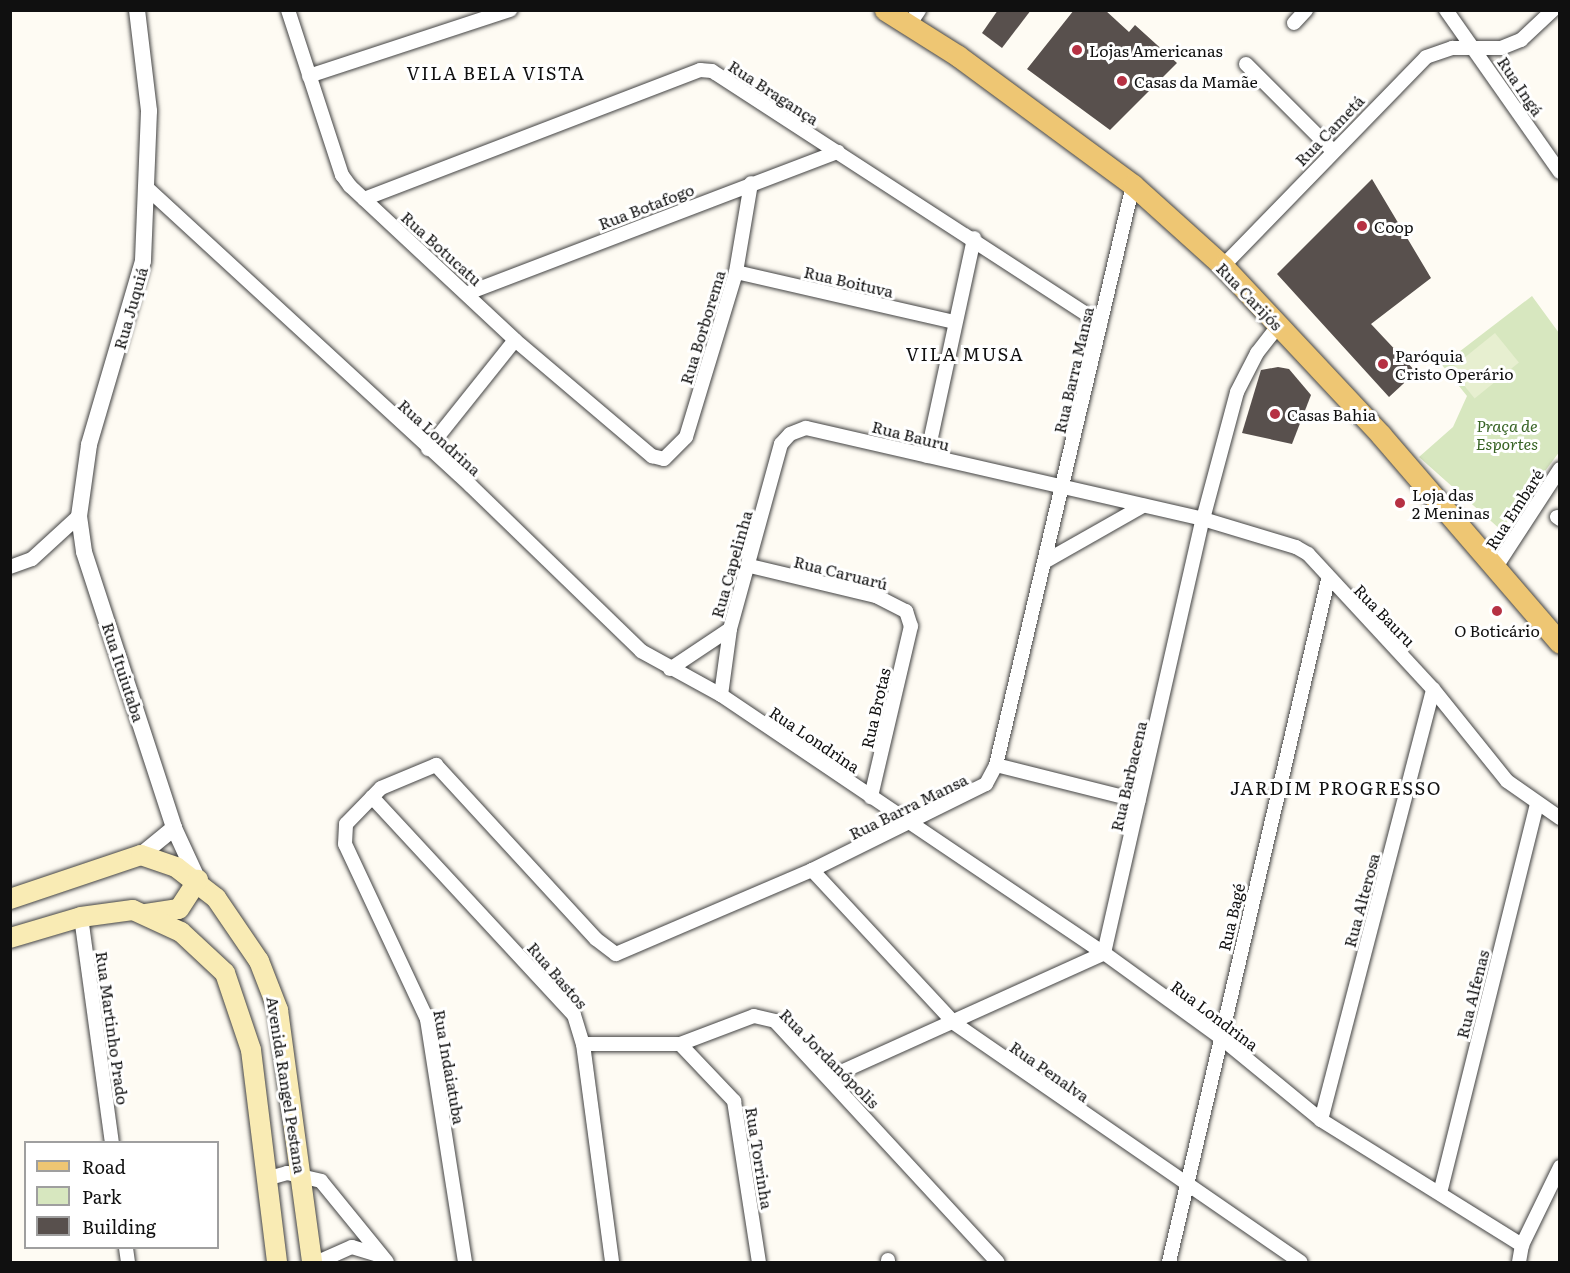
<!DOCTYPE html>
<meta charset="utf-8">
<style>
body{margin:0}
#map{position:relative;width:1570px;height:1273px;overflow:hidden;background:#fefbf3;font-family:Literata,serif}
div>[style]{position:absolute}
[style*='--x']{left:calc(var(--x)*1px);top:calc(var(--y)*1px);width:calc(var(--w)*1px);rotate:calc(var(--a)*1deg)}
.green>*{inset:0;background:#d7e7bf}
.pitch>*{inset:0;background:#e7efd0;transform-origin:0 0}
.building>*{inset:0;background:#58504d}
.roads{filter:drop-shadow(0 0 2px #434343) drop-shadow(0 0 2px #434343)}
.minor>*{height:14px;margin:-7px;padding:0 7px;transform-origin:7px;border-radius:7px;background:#fff}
.tertiary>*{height:16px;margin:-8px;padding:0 8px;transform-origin:8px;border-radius:8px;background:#fff}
.secondary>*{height:20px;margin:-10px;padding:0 10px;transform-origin:10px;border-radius:10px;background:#f9ebb4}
.primary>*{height:21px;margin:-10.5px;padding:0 10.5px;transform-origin:10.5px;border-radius:10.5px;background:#eec673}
.dots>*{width:16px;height:16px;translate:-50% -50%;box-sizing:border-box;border:3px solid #fff;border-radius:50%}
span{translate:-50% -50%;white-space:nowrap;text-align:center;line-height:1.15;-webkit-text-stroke:6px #fff;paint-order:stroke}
.poi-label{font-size:16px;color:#101010}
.left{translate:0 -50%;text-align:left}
.street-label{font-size:16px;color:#101010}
.park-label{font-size:16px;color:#376324;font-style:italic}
.neighbourhood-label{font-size:18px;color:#101010;letter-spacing:1.5px}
.frame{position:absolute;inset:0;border:12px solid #101010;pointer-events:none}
.legend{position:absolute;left:24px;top:1141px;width:195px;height:108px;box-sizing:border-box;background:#fff;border:2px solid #9f9f9f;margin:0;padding:8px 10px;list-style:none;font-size:18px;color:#101010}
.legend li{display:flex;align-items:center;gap:12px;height:30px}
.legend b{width:30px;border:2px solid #9f9f9f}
</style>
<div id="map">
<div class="green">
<i style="clip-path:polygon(1532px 296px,1559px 333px,1560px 451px,1501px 530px,1419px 457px,1453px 427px,1467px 396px,1442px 365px)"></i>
</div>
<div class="pitch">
<i style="left:1495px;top:333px;width:38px;height:57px;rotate:51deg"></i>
</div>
<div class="building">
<i style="clip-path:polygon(998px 10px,1031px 10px,1002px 48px,982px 33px)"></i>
<i style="clip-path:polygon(1074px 10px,1105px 10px,1129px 32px,1135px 25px,1177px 63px,1110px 130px,1027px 69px)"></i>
<i style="clip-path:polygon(1372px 179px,1431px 278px,1371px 324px,1416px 372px,1389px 397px,1277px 274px)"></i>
<i style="clip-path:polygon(1278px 367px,1289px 369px,1311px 395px,1292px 444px,1242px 433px,1261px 370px)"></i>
</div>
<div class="roads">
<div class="minor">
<i style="--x:288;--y:10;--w:174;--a:71.9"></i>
<i style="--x:342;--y:175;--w:14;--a:54"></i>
<i style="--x:350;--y:186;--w:226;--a:43"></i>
<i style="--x:515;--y:340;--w:180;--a:40.3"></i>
<i style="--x:652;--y:456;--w:12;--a:14"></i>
<i style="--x:664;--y:459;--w:31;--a:-45"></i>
<i style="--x:686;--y:437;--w:172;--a:-73.1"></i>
<i style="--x:736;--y:272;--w:90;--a:-80.4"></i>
<i style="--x:1446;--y:10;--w:198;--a:54.9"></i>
<i style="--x:1294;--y:23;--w:18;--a:-47"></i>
<i style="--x:909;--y:25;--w:18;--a:-56"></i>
<i style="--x:1246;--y:64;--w:122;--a:45"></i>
<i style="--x:309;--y:76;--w:212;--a:-18.2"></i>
<i style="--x:147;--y:188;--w:440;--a:42.6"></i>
<i style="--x:471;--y:486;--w:237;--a:44.1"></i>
<i style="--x:641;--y:651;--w:91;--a:28.8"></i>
<i style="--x:721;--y:695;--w:462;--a:34"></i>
<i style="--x:1104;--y:953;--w:143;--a:35.9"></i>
<i style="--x:1220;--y:1037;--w:131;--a:39.4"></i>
<i style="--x:1321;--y:1120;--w:237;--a:31.9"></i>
<i style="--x:364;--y:199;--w:360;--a:-21"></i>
<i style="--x:700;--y:70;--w:12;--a:5"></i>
<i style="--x:712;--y:71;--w:463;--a:33"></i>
<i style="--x:1223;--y:266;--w:291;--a:-45.8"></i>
<i style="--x:1426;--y:57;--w:28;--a:-19"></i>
<i style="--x:1452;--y:48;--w:49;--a:0"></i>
<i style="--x:1501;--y:48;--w:22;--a:-22"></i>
<i style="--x:1521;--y:40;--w:44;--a:-43.2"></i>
<i style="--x:736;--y:272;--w:224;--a:12.9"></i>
<i style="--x:468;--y:293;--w:396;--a:-20.9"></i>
<i style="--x:428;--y:449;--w:139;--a:-51.4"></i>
<i style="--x:927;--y:456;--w:223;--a:-77.8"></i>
<i style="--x:1557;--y:517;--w:4;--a:34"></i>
<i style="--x:1046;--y:561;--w:112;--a:-29.6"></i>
<i style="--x:750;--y:566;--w:130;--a:13.4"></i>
<i style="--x:876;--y:596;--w:34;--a:27"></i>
<i style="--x:906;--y:611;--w:16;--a:72"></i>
<i style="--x:911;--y:626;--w:176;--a:103.2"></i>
<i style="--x:10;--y:567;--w:23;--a:-20"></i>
<i style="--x:32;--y:559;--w:64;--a:-42.5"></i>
<i style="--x:1496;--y:567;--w:117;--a:-56.9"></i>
<i style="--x:670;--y:669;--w:72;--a:-33.7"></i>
<i style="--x:721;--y:695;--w:67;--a:-82.2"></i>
<i style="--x:730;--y:629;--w:192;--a:-74.6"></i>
<i style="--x:781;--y:444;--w:13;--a:-48"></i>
<i style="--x:790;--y:434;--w:17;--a:-21"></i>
<i style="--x:806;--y:428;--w:407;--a:12.9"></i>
<i style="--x:1203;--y:519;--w:97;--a:16.8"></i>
<i style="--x:1296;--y:547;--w:14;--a:30"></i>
<i style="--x:1308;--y:554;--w:184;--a:47.2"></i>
<i style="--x:1433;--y:689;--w:118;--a:51.2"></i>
<i style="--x:1507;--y:781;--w:65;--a:34.9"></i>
<i style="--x:996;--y:765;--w:147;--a:14.1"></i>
<i style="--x:372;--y:797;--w:297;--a:47.2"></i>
<i style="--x:574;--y:1015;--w:30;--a:73"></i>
<i style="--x:583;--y:1044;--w:220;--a:82.4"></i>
<i style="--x:812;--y:870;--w:209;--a:47.1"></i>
<i style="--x:954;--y:1023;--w:421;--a:34.6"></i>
<i style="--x:81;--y:917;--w:227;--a:82.2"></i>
<i style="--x:583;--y:1044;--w:97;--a:0"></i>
<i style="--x:680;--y:1044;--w:79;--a:-20.7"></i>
<i style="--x:754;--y:1016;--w:22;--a:13"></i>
<i style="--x:775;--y:1021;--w:328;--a:47.3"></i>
<i style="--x:680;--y:1044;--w:79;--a:46.5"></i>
<i style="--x:734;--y:1101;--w:163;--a:81.2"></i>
<i style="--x:830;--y:1077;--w:301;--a:-24.3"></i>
<i style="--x:1104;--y:953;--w:445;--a:-77.2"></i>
<i style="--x:1203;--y:519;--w:131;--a:-75"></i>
<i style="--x:1237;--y:392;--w:44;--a:-62.9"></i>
<i style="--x:1257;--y:353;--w:36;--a:-52"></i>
<i style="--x:1321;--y:1120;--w:445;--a:-75.4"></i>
<i style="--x:266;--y:1179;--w:22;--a:-16"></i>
<i style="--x:287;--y:1173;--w:35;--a:13"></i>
<i style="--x:321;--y:1181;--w:104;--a:50.8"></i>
<i style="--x:1440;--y:1193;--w:402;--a:-76"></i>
<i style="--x:126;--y:1248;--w:14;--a:82"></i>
<i style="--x:888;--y:1260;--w:2;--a:90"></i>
<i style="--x:318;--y:1262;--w:37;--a:-24"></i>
<i style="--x:352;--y:1247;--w:30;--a:17"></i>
<i style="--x:465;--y:1262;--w:246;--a:-98.9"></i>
<i style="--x:427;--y:1019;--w:193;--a:-115.1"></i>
<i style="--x:345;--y:844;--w:20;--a:-87"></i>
<i style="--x:346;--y:824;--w:50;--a:-45.8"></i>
<i style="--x:381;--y:788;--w:60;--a:-22.7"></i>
<i style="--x:436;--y:765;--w:236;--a:47.4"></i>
<i style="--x:596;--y:939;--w:25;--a:37"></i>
<i style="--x:616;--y:954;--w:213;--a:-23.2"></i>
<i style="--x:812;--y:870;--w:194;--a:-26.3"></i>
<i style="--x:986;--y:784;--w:21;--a:-62"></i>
<i style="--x:996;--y:765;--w:596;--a:-76.71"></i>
<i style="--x:1169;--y:1262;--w:700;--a:-76.88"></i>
<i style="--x:1519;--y:1262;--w:17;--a:-80"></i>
<i style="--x:1522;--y:1245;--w:87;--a:-64"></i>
</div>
<div class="tertiary">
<i style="--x:137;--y:10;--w:102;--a:83.2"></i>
<i style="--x:149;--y:111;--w:150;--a:92.3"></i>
<i style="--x:143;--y:261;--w:192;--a:106.4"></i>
<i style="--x:89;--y:445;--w:72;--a:98"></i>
<i style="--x:79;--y:516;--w:36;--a:82"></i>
<i style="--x:84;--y:552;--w:290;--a:71.9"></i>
<i style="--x:174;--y:828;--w:57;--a:65.2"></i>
<i style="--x:141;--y:855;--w:43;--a:-39.3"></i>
</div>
<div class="secondary">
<i style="--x:10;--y:899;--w:138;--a:-18.6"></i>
<i style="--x:141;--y:855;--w:37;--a:19"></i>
<i style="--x:176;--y:867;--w:51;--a:37.8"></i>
<i style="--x:216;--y:898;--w:76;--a:55.7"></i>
<i style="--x:259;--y:961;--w:53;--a:68.8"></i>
<i style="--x:278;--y:1010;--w:254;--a:82.3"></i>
<i style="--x:146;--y:914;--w:33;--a:-9"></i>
<i style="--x:179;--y:909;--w:35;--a:-57"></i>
<i style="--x:10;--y:938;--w:74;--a:-16.5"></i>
<i style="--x:81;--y:917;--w:52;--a:-7.7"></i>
<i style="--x:133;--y:910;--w:53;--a:24.6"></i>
<i style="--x:181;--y:932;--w:60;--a:43"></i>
<i style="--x:225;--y:973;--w:81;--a:71.3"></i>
<i style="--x:251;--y:1050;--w:214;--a:83"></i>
</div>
<div class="primary">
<i style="--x:885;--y:10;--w:86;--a:32.2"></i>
<i style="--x:958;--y:56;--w:217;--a:36.4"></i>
<i style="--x:1133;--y:185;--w:121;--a:42"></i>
<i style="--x:1223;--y:266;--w:231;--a:46.9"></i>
<i style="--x:1381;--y:435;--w:274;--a:49.3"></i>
</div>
</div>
<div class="dots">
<i style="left:1077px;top:50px;background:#b63143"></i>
<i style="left:1122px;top:81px;background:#b63143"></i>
<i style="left:1362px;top:226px;background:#b63143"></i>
<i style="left:1383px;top:364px;background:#b63143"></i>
<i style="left:1275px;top:414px;background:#b63143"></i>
<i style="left:1400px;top:503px;background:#b63143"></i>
<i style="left:1497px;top:611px;background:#b63143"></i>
</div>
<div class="poi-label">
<span class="left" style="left:1089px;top:50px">Lojas Americanas</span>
<span class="left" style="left:1134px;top:81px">Casas da Mamãe</span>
<span class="left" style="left:1374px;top:226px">Coop</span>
<span class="left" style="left:1395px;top:364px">Paróquia<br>Cristo Operário</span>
<span class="left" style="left:1287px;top:414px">Casas Bahia</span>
<span class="left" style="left:1412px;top:503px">Loja das<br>2 Meninas</span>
<span style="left:1497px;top:630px">O Boticário</span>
</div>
<div class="street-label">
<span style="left:1521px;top:86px;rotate:56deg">Rua Ingá</span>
<span style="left:774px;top:92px;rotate:33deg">Rua Bragança</span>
<span style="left:1329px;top:130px;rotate:-46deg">Rua Cametá</span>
<span style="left:646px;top:206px;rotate:-21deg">Rua Botafogo</span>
<span style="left:442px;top:248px;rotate:42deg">Rua Botucatu</span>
<span style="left:849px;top:281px;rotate:13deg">Rua Boituva</span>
<span style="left:1250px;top:296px;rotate:46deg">Rua Carijós</span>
<span style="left:130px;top:308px;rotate:-74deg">Rua Juquiá</span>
<span style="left:702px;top:327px;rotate:-73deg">Rua Borborema</span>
<span style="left:1073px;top:370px;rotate:-77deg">Rua Barra Mansa</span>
<span style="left:911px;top:435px;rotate:14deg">Rua Bauru</span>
<span style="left:440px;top:437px;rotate:42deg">Rua Londrina</span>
<span style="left:1514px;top:509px;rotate:-57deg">Rua Embaré</span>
<span style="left:731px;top:564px;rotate:-74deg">Rua Capelinha</span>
<span style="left:841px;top:572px;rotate:14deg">Rua Caruarú</span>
<span style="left:1385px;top:615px;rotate:46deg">Rua Bauru</span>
<span style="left:124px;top:672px;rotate:72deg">Rua Ituiutaba</span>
<span style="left:875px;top:708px;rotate:-77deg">Rua Brotas</span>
<span style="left:815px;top:739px;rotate:34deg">Rua Londrina</span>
<span style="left:1128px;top:776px;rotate:-77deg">Rua Barbacena</span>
<span style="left:908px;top:806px;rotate:-26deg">Rua Barra Mansa</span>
<span style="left:1361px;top:900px;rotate:-75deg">Rua Alterosa</span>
<span style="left:1231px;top:917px;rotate:-77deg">Rua Bagé</span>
<span style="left:558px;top:975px;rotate:49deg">Rua Bastos</span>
<span style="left:1472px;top:994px;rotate:-76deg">Rua Alfenas</span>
<span style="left:1215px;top:1015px;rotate:37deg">Rua Londrina</span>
<span style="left:113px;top:1028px;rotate:82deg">Rua Martinho Prado</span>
<span style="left:830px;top:1058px;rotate:45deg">Rua Jordanópolis</span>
<span style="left:450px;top:1067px;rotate:80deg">Rua Indaiatuba</span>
<span style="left:1050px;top:1071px;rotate:35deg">Rua Penalva</span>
<span style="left:287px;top:1085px;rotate:81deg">Avenida Rangel Pestana</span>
<span style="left:760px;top:1158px;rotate:81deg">Rua Torrinha</span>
</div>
<div class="park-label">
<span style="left:1507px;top:434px">Praça de<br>Esportes</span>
</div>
<div class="neighbourhood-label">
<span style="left:496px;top:73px">VILA BELA VISTA</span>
<span style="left:965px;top:354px">VILA MUSA</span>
<span style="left:1336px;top:788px">JARDIM PROGRESSO</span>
</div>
<div class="frame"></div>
<ul class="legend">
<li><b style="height:8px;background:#eec673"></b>Road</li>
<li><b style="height:16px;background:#d7e7bf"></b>Park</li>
<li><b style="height:16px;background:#58504d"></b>Building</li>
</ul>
</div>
